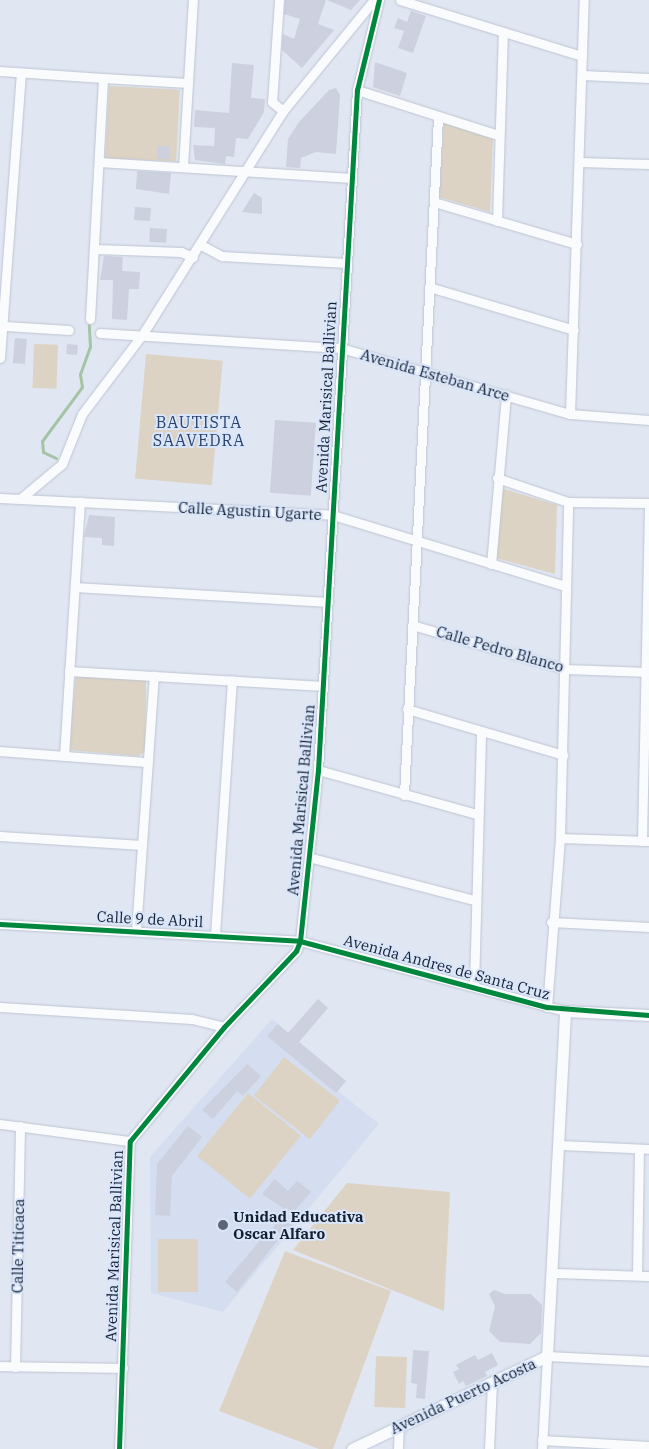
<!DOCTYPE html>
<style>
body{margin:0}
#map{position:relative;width:649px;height:1449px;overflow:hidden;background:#e1e7f2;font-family:"IBM Plex Serif",serif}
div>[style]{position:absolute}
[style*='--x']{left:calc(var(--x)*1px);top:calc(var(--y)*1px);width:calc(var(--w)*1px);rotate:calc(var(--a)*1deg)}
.built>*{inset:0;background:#d4def0}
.green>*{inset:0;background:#dcd3c4;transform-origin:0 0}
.stream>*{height:3px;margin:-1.5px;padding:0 1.5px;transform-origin:1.5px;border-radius:1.5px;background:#a5c3a5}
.building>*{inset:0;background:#ccd0df;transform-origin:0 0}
.roads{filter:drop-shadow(0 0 1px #bcc4d2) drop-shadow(0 0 1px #bcc4d2)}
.minor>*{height:9px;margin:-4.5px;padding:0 4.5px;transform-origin:4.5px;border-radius:4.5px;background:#fafbfd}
.tertiary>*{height:11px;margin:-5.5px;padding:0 5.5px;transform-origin:5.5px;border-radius:5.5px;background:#fafbfd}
.cycleway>*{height:5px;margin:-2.5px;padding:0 2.5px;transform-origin:2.5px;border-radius:2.5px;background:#00873e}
.dots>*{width:14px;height:14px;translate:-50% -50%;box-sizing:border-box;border:2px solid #d9e5fa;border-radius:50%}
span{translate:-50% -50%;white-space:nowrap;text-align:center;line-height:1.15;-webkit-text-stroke:4px #d9e5fa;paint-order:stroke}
.street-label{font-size:15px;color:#141f31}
.poi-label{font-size:15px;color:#141f31;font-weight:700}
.left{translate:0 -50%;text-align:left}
.neighbourhood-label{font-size:16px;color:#2a426c;letter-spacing:1px}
</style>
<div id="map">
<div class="built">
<i style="clip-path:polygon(272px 1019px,346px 1081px,338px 1091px,379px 1124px,223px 1312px,151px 1293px,150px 1157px)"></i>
</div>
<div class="green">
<i style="left:109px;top:86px;width:71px;height:72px;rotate:3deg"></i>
<i style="clip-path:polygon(444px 123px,493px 139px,490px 212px,439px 197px)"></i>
<i style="left:34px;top:344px;width:24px;height:44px;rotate:2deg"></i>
<i style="left:146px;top:354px;width:77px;height:125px;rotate:5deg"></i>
<i style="clip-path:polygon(501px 488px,557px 505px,555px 574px,496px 558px)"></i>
<i style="clip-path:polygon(76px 676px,146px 680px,145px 752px,138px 756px,69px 750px)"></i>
<i style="left:284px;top:1057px;width:71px;height:49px;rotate:38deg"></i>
<i style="left:248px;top:1093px;width:68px;height:81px;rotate:39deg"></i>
<i style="clip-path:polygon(347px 1183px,450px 1192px,444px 1311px,293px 1250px)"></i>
<i style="left:158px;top:1239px;width:40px;height:53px"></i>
<i style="clip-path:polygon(285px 1251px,391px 1291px,333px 1449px,319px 1449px,219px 1411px)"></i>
<i style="left:376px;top:1356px;width:31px;height:51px;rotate:2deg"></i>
</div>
<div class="stream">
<i style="--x:56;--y:458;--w:14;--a:-155"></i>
<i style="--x:43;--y:452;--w:11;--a:-95"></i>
<i style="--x:42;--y:441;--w:67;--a:-53.5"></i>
<i style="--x:82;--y:387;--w:13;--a:-99"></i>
<i style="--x:80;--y:374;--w:29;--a:-70"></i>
<i style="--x:90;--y:347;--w:22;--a:-93"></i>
</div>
<div class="building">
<i style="clip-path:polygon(285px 0,326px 0,318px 24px,334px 30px,302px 68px,282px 50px,283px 34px,294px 39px,300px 19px,284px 14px)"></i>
<i style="clip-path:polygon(327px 0,360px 0,351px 10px)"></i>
<i style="clip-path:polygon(411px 11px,426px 16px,413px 53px,398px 48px,404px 31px,394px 28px,398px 18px,407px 22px)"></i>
<i style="clip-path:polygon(375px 62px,407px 73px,400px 96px,373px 87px)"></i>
<i style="clip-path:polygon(232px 63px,254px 65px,251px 98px,265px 99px,264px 112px,248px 139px,236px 138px,234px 157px,226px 156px,225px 164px,195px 160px,193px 145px,214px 146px,215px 128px,194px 127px,195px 110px,229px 113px)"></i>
<i style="clip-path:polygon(336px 88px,340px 95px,336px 154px,316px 152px,301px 158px,300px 168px,286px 167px,288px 139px,299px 122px,329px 90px)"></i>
<i style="left:157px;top:146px;width:12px;height:13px"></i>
<i style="clip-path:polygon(137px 171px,171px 173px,169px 194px,136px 189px)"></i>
<i style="clip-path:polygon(254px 193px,262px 198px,262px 214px,242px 212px)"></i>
<i style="left:135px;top:207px;width:16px;height:13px;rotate:4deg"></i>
<i style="left:150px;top:228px;width:17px;height:14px;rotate:3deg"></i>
<i style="clip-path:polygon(104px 256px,123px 257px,122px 271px,140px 272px,139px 289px,129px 289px,127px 320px,112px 319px,113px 280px,100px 280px)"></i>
<i style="left:15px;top:338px;width:12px;height:25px;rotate:5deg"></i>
<i style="left:67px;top:344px;width:11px;height:10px;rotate:5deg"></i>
<i style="left:275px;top:420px;width:41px;height:73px;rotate:4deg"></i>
<i style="clip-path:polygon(89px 515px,115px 517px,114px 546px,102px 545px,102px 538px,84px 537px)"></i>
<i style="clip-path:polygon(318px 999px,328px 1008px,299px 1042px,346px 1081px,336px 1093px,267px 1036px,278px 1024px,288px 1033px)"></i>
<i style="clip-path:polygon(247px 1064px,261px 1076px,243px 1096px,237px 1091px,213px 1119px,202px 1110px)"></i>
<i style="clip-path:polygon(188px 1126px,202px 1137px,172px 1176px,170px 1216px,155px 1215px,157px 1164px)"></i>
<i style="clip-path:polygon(275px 1179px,288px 1191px,297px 1181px,311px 1192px,292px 1214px,262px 1194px)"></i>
<i style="left:282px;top:1216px;width:13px;height:15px;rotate:39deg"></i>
<i style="clip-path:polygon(262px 1238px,278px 1240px,237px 1292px,225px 1282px)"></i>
<i style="clip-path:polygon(494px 1290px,505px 1294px,531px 1294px,542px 1305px,541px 1333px,530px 1344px,500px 1342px,489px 1331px,495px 1306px,489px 1294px)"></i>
<i style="clip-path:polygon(413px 1350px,429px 1351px,425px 1399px,416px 1398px,417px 1384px,411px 1383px)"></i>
<i style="clip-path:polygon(492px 1353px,498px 1365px,485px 1372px,487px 1376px,466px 1386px,463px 1381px,459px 1384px,453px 1372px,459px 1369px,456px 1365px,475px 1355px,478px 1360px)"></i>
</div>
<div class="roads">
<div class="minor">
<i style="--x:279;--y:0;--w:102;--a:93.9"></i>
<i style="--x:272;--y:102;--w:14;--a:39"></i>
<i style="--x:400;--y:0;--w:190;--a:17.1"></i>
<i style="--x:0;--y:71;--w:103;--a:3.9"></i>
<i style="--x:582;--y:75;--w:67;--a:2.6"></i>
<i style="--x:357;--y:90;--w:148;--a:17.7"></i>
<i style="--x:99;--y:162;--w:253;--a:3.6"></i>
<i style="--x:580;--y:162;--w:69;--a:1.7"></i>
<i style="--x:183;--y:167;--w:167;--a:-86.6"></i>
<i style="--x:434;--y:202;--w:149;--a:16.4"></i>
<i style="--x:497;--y:221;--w:189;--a:-88.2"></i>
<i style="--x:201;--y:245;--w:24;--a:28"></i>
<i style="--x:222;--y:256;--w:124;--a:3.2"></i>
<i style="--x:95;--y:249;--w:86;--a:2"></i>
<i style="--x:181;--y:252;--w:13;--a:23"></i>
<i style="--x:429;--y:287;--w:151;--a:16.5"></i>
<i style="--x:90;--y:319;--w:241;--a:-86.9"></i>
<i style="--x:103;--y:78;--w:85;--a:3.4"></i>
<i style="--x:5;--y:326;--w:64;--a:3.6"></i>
<i style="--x:100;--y:333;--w:241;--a:3.6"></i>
<i style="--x:341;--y:348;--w:238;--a:16.1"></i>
<i style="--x:570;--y:414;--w:79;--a:4.3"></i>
<i style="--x:0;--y:358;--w:286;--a:-85.8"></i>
<i style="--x:570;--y:414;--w:414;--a:-88.1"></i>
<i style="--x:497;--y:478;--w:75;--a:18.7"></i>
<i style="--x:568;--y:502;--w:81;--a:0.7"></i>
<i style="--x:0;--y:498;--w:333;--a:2.9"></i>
<i style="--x:333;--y:515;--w:243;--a:17"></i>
<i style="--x:20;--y:499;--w:55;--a:-39.8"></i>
<i style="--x:62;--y:464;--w:54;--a:-68.2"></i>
<i style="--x:82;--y:414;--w:99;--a:-52.8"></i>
<i style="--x:142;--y:335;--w:265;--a:-57.8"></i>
<i style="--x:283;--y:111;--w:144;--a:-50.7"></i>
<i style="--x:491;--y:564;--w:170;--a:-84.9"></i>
<i style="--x:75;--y:587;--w:253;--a:3.4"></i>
<i style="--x:412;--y:625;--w:159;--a:16"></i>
<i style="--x:565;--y:669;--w:84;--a:2"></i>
<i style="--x:69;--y:671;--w:254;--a:3.4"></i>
<i style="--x:407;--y:709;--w:163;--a:16.4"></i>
<i style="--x:0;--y:751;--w:148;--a:4.3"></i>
<i style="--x:64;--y:756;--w:255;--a:-86.4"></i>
<i style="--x:318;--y:770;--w:165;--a:15.5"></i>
<i style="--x:404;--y:795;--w:680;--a:-87.13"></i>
<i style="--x:0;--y:836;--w:142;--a:3.6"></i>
<i style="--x:560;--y:838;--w:89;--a:1.9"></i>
<i style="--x:642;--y:841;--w:336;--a:-88.8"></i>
<i style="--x:312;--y:858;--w:167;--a:14.5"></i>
<i style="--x:551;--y:922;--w:98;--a:2.9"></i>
<i style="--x:0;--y:924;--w:300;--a:3.2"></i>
<i style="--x:300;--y:941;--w:274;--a:14.8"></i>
<i style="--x:136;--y:931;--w:256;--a:-86"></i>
<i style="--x:215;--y:935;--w:255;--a:-86.2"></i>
<i style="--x:474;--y:986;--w:255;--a:-88.4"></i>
<i style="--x:0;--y:1007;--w:192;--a:3.6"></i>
<i style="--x:192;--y:1019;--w:33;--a:14"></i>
<i style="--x:547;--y:1007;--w:169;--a:-85.6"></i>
<i style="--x:560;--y:838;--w:336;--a:-88.6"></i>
<i style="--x:0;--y:1124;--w:131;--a:7.5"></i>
<i style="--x:559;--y:1145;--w:90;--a:2.5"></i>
<i style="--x:553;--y:1273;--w:96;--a:1.8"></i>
<i style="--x:637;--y:1275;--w:126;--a:-89.1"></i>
<i style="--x:0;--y:1366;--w:123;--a:0.9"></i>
<i style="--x:15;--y:1367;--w:241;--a:-88.8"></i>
<i style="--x:542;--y:1440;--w:107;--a:3.2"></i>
<i style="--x:119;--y:1449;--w:308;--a:-88"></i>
<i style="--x:130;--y:1141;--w:148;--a:-50.5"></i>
<i style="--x:224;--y:1027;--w:105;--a:-46.5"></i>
<i style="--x:296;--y:951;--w:11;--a:-68"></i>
<i style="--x:300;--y:941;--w:172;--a:-84"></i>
<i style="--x:318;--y:770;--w:681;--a:-86.72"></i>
<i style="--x:357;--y:90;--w:93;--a:-76.3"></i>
<i style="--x:398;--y:1449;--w:23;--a:-88"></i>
<i style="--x:489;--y:1449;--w:66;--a:-87.4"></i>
<i style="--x:542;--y:1449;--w:93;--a:-86.9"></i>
<i style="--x:547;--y:1356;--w:102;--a:2.8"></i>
</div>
<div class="tertiary">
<i style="--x:352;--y:1449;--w:216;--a:-25.5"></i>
<i style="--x:547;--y:1356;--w:345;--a:-87"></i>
<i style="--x:565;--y:1011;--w:84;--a:2.7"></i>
</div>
</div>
<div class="cycleway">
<i style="--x:0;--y:924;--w:300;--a:3.2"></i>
<i style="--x:300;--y:941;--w:256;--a:15"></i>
<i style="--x:547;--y:1007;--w:102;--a:4.5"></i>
<i style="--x:119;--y:1449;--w:308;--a:-88"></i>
<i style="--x:130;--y:1141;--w:148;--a:-50.5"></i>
<i style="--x:224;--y:1027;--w:105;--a:-46.5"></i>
<i style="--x:296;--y:951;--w:11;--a:-68"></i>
<i style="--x:300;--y:941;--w:172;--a:-84"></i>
<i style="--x:318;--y:770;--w:681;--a:-86.72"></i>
<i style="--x:357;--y:90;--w:93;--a:-76.3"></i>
</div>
<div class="dots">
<i style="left:223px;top:1225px;background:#5c6575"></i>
</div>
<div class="street-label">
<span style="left:435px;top:375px;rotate:16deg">Avenida Esteban Arce</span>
<span style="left:326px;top:397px;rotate:-87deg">Avenida Marisical Ballivian</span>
<span style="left:250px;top:511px;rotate:3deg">Calle Agustin Ugarte</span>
<span style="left:500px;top:649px;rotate:16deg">Calle Pedro Blanco</span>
<span style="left:301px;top:800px;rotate:-85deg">Avenida Marisical Ballivian</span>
<span style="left:150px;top:919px;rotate:3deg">Calle 9 de Abril</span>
<span style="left:447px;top:967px;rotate:15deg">Avenida Andres de Santa Cruz</span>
<span style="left:18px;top:1246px;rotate:-89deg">Calle Titicaca</span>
<span style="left:114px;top:1246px;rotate:-88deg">Avenida Marisical Ballivian</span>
<span style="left:463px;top:1396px;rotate:-25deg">Avenida Puerto Acosta</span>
</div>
<div class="poi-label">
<span class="left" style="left:233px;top:1225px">Unidad Educativa<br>Oscar Alfaro</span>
</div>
<div class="neighbourhood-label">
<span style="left:199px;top:431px">BAUTISTA<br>SAAVEDRA</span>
</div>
</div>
